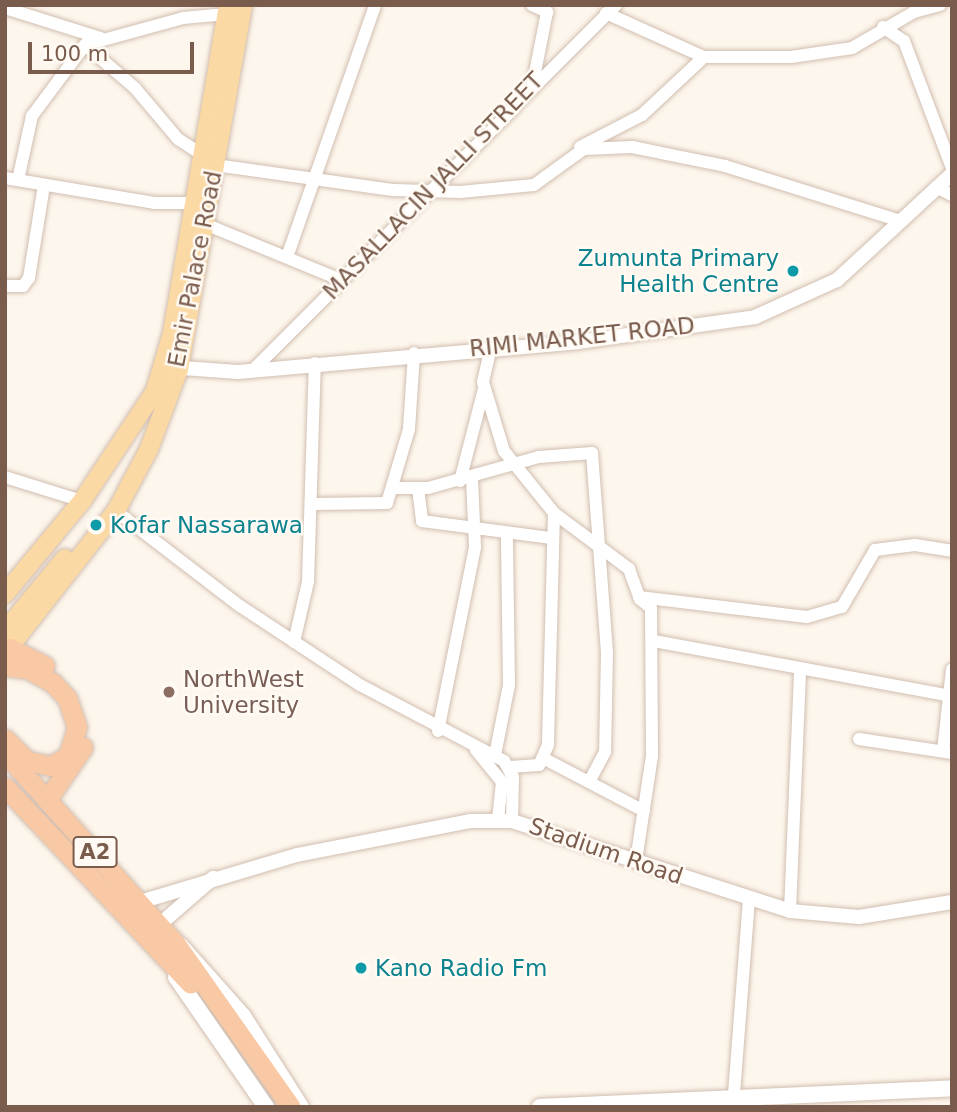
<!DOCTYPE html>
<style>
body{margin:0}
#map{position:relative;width:957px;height:1112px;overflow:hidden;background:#fdf6ec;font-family:"DejaVu Sans",sans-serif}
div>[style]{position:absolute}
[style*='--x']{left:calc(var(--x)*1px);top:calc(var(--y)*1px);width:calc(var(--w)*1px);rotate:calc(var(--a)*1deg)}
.roads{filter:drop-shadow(0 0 2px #d1beb0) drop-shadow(0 0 2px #d1beb0)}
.minor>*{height:12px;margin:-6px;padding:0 6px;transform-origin:6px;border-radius:6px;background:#fff}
.tertiary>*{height:14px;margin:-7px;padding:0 7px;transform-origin:7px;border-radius:7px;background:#fff}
.secondary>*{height:16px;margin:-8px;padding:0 8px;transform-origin:8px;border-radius:8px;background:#fff}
.primary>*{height:18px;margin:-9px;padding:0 9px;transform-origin:9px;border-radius:9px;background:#fbd9a5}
.trunk>*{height:19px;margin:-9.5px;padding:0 9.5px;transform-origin:9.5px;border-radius:9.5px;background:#f9c8a4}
.dots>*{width:19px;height:19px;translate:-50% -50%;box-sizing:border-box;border:4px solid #fffaf3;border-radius:50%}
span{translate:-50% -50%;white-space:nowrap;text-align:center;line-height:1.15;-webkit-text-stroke:5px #fffaf3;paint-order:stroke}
.shield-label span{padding:2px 5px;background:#fffaf3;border:2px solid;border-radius:5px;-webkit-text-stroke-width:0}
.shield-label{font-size:21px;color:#7a5c4d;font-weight:700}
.street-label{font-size:23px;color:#7a5c4d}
.culture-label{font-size:23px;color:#0d838f}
.right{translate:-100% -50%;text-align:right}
.left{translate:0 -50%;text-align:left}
.education-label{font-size:23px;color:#785e54}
.frame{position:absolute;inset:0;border:7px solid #7a5c4d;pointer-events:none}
.scale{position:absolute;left:28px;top:42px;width:166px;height:32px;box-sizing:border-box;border:4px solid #7a5c4d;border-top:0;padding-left:9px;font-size:21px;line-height:24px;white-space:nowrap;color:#7a5c4d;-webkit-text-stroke:5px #fffaf3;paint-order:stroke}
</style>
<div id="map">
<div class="roads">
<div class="minor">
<i style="--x:532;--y:5;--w:17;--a:25"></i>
<i style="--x:547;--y:12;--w:72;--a:101.2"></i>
<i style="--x:5;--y:8;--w:100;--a:17.5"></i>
<i style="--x:606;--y:13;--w:107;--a:24.2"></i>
<i style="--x:704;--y:57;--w:87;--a:0"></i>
<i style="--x:791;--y:57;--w:62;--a:-8.4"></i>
<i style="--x:852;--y:48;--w:72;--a:-30.1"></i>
<i style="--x:914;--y:12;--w:27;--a:-15"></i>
<i style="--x:883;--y:27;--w:25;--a:34"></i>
<i style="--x:904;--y:41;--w:136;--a:69.3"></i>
<i style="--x:85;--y:45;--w:66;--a:40.7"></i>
<i style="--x:135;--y:88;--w:67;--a:49.9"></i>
<i style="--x:178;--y:139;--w:31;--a:33"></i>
<i style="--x:580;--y:147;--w:70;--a:-27.3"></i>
<i style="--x:642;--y:115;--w:85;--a:-43.1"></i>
<i style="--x:215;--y:165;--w:181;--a:8"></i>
<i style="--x:394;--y:190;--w:66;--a:1.7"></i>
<i style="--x:460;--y:192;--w:74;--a:-5.4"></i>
<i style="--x:534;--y:185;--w:62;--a:-35.8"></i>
<i style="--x:584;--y:149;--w:48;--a:-2.4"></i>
<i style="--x:632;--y:147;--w:95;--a:11.5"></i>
<i style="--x:725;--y:166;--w:183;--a:17.4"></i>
<i style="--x:5;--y:178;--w:151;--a:9.5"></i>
<i style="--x:154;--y:203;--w:41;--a:0"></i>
<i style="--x:18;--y:180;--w:66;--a:-77.7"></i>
<i style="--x:32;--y:116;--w:89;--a:-53.3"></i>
<i style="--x:85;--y:45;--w:102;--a:-15.4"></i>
<i style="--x:183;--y:18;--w:44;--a:-5.2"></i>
<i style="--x:936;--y:187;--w:18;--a:27"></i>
<i style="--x:205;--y:224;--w:147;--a:22.4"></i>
<i style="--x:288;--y:254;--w:264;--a:-70.7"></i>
<i style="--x:5;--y:286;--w:18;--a:0"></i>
<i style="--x:23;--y:286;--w:10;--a:-53"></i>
<i style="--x:29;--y:278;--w:94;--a:-80.8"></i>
<i style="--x:491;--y:347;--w:36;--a:103"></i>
<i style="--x:483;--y:382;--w:72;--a:73.1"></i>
<i style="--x:504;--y:451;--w:80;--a:51.1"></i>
<i style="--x:554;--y:513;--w:232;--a:91.5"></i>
<i style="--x:548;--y:745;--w:22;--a:114"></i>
<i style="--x:539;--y:765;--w:29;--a:176"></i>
<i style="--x:253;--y:370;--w:515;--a:-45.16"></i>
<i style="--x:5;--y:477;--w:81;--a:17.3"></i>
<i style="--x:460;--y:481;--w:95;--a:-75.4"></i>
<i style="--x:394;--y:488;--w:34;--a:0"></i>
<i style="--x:428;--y:488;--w:115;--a:-15.6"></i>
<i style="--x:539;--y:457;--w:53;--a:-4.3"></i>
<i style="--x:592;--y:453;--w:200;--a:85.7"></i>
<i style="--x:607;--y:652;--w:100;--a:91.1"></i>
<i style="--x:605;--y:752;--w:34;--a:118"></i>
<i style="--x:418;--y:488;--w:33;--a:83"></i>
<i style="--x:422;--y:521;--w:131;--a:7.5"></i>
<i style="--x:313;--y:504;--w:74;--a:-0.8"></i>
<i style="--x:387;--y:503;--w:77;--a:-73.4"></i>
<i style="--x:409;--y:429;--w:76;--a:-86.2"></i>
<i style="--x:116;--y:511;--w:156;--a:37.5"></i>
<i style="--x:240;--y:606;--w:144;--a:33.4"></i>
<i style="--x:360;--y:685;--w:163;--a:27.8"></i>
<i style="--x:504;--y:761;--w:18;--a:61"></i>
<i style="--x:513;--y:777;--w:44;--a:91.3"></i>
<i style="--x:554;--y:513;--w:94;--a:36.7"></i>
<i style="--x:629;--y:569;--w:32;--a:70"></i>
<i style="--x:640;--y:599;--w:14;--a:39"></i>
<i style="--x:651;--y:608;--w:148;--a:89.6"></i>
<i style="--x:652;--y:756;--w:105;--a:98.7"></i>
<i style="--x:639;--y:597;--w:169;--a:6.8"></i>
<i style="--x:807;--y:617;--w:36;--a:-16"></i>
<i style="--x:842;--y:607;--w:66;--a:-59.9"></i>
<i style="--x:875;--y:550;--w:40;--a:-7.1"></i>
<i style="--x:915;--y:545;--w:37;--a:9"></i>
<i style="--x:654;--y:641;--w:303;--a:10.5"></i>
<i style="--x:294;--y:642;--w:62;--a:-76.9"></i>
<i style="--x:308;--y:582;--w:219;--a:-88.2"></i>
<i style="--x:438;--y:731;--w:188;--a:-78.6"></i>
<i style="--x:475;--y:547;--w:69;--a:-92.5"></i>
<i style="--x:859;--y:739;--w:94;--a:8.6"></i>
<i style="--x:476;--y:750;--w:41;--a:50.9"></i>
<i style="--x:502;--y:782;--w:39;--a:96"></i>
<i style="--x:943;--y:751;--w:82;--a:-83.7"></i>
<i style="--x:495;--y:755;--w:71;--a:-78.7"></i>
<i style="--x:509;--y:685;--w:151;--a:-90.8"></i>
<i style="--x:543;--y:758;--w:114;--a:27.7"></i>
<i style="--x:790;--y:911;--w:241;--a:-87.6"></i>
<i style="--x:733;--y:1107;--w:208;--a:-85.6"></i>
</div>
<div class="tertiary">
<i style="--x:169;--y:367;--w:69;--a:4.1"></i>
<i style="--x:238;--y:372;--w:341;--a:-5"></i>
<i style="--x:578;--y:342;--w:179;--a:-8"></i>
<i style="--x:755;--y:317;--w:90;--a:-24.3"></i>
<i style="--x:837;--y:280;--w:156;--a:-42.7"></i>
<i style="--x:140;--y:902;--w:164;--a:-16.7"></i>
<i style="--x:297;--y:855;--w:176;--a:-11.1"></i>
<i style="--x:470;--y:821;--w:42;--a:0"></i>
<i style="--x:512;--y:821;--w:292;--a:17.9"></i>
<i style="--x:790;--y:911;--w:69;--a:5"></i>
<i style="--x:859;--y:917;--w:94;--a:-9.2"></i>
<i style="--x:159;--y:925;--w:72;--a:-41"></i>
</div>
<div class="secondary">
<i style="--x:180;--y:945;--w:95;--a:48.4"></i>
<i style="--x:243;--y:1016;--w:108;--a:57.5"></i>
<i style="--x:176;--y:977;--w:158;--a:55.3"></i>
<i style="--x:540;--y:1107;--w:412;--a:-2.6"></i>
</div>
<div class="primary">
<i style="--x:5;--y:594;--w:121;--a:-50.4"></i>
<i style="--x:82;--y:501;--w:132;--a:-56.4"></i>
<i style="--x:155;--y:391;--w:60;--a:-73.7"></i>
<i style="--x:172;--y:333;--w:333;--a:-80.3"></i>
<i style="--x:5;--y:631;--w:94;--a:-50.6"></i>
<i style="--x:5;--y:653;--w:180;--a:-52"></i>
<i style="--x:116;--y:511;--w:70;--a:-62"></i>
<i style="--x:149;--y:449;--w:85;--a:-69.4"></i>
<i style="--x:179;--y:369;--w:370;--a:-80"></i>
</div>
<div class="trunk">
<i style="--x:10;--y:648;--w:39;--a:27"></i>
<i style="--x:5;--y:666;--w:23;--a:7"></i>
<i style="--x:28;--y:669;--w:29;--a:29"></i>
<i style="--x:53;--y:683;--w:21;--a:47"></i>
<i style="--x:67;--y:698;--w:31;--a:71"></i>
<i style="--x:77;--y:727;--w:30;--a:107"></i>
<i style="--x:68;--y:756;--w:20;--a:150"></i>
<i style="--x:51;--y:766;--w:25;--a:-168"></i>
<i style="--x:27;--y:761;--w:31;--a:-135"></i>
<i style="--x:5;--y:753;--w:256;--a:48.2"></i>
<i style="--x:176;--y:944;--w:199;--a:54.8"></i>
<i style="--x:5;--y:787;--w:270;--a:46.7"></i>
<i style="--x:47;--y:800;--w:64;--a:-55.8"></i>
</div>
</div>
<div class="dots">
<i style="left:793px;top:271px;background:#0f9aa8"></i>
<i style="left:96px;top:525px;background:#0f9aa8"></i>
<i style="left:169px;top:692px;background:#8d6e63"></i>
<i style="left:361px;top:968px;background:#0f9aa8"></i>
</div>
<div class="shield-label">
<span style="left:95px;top:852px">A2</span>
</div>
<div class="street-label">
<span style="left:433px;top:186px;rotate:-46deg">MASALLACIN JALLI STREET</span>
<span style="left:195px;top:269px;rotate:-79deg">Emir Palace Road</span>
<span style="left:582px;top:337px;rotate:-6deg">RIMI MARKET ROAD</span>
<span style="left:606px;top:851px;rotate:19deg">Stadium Road</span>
</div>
<div class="culture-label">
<span class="right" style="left:779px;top:271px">Zumunta Primary<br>Health Centre</span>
<span class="left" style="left:110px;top:525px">Kofar Nassarawa</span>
<span class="left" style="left:375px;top:968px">Kano Radio Fm</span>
</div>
<div class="education-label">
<span class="left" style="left:183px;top:692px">NorthWest<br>University</span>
</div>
<div class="frame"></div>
<div class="scale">100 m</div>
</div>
